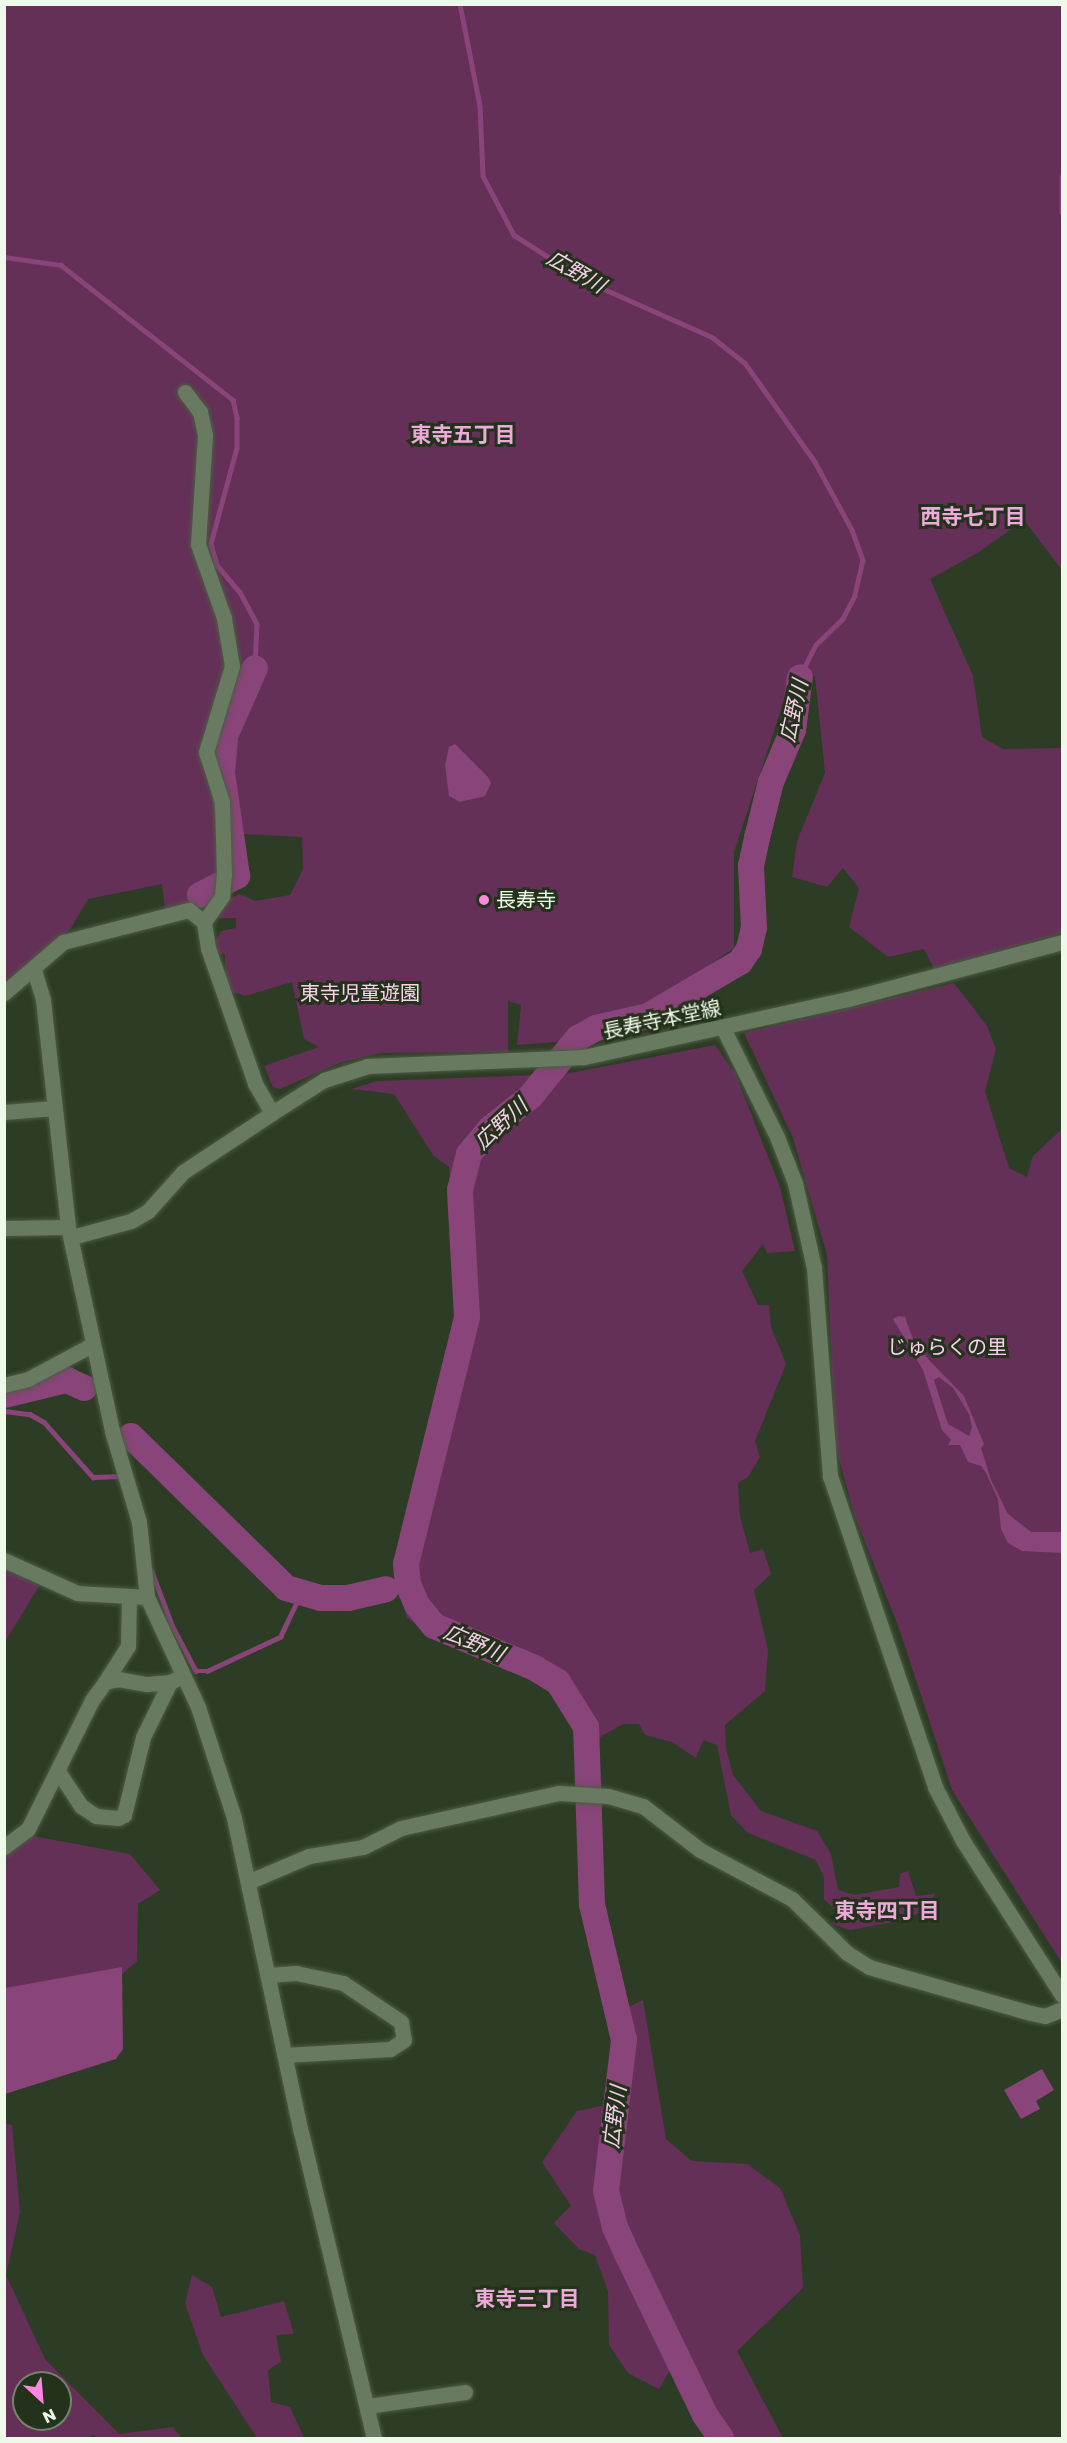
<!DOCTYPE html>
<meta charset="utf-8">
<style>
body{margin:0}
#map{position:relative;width:1067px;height:2443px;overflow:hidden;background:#2d3c24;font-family:Poppins,"Noto Sans JP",sans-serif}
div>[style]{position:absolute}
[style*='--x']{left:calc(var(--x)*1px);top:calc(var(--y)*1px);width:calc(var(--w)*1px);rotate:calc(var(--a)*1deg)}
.green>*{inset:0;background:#643058}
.water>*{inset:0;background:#894479}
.stream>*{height:4.5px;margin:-2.25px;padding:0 2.25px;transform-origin:2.25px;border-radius:2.25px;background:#894479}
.river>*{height:26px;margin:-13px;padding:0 13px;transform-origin:13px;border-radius:13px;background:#894479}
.roads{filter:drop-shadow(0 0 2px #4d5b45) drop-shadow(0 0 2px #4d5b45)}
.street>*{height:15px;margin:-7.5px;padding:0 7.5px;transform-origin:7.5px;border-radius:7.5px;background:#687a5f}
.secondary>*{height:15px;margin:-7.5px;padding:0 7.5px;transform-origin:7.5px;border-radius:7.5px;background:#687a5f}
.dots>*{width:16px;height:16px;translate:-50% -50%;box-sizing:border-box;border:3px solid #23321a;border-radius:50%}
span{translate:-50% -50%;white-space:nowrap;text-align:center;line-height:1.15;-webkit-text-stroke:6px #23321a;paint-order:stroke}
.poi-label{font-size:20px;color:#eff9e9}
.left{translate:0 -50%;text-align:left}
.park-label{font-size:20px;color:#fad1ee}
.street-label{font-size:20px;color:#eff9e9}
.water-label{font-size:21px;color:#f7ceeb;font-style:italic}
.neighbourhood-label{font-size:21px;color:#eca9da;font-weight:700}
.frame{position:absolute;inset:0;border:6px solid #eff9e9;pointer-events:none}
.north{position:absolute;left:12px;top:2371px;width:60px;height:60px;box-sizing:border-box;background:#23321a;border:2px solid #75826d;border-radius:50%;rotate:154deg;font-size:16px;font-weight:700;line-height:24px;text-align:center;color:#eff9e9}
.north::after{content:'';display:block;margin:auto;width:21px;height:27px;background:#fe86e1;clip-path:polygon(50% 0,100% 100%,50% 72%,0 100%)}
</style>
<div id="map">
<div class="green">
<i style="clip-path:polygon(5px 5px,1062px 5px,1062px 570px,1024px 520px,979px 552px,930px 579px,973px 676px,982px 737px,1003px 749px,1062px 748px,1062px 933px,934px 969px,924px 949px,888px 957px,849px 927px,859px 888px,843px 868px,827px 887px,792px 877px,797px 841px,825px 773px,815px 676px,798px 672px,780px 713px,734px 852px,734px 948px,640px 1014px,556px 1042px,517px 1045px,521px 1005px,508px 1001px,508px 1052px,380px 1053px,339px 1063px,280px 1089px,273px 1087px,264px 1066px,319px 1047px,304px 1039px,292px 982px,245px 996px,233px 992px,225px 976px,225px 954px,216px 955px,211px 950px,221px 931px,236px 928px,236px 918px,213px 918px,224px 902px,239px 894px,255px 901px,290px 895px,303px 869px,302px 837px,240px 834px,240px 867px,206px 903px,165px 910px,162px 884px,88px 899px,71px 928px,5px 990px)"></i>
<i style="clip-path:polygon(954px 983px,987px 1026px,996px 1049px,985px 1091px,1009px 1168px,1027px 1177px,1033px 1156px,1062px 1129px,1062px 1963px,952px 1790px,900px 1631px,854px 1514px,835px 1444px,827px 1255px,793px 1138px,744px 1033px)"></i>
<i style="clip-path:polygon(715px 1045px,735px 1073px,780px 1187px,795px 1251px,767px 1253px,763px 1244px,742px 1271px,758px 1305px,769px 1305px,771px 1327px,786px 1364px,755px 1441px,760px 1457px,748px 1477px,738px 1483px,740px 1516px,750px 1553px,763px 1549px,771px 1574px,754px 1590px,768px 1650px,765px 1691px,725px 1725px,726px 1749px,733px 1775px,761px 1811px,817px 1831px,831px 1854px,838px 1890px,855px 1895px,899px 1887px,900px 1874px,908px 1871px,916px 1896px,935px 1894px,924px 1911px,899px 1921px,850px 1930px,832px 1924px,838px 1913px,824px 1899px,824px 1878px,816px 1860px,748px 1833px,731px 1815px,717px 1745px,703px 1740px,696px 1758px,672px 1742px,645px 1735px,639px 1724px,623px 1724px,595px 1740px,582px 1706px,551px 1670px,502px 1642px,474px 1637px,438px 1639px,407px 1618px,395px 1566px,458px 1328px,449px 1167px,433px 1155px,394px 1094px,352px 1089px,377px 1081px,565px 1074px)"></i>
<i style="clip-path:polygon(5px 1567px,39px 1586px,5px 1642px)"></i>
<i style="clip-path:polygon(27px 1835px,130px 1854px,160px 1890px,138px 1904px,137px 1961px,115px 1981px,5px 1995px,5px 1855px)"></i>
<i style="clip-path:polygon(643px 2000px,666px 2139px,692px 2161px,747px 2164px,780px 2188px,800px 2235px,803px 2288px,737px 2351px,783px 2438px,706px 2438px,674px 2363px,659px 2389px,628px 2373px,609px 2345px,608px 2291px,595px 2255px,579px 2249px,554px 2223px,571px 2206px,542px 2162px,577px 2111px,602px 2106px,618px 2052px,611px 2015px)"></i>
<i style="clip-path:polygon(evenodd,5px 2123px,12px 2125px,20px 2212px,6px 2275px,45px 2359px,119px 2434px,173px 2427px,182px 2438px,97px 2438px,94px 2435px,86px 2438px,5px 2438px,5px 2123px,24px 2383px,60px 2383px,60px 2419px,24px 2419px,24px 2383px)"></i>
<i style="clip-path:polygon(192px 2275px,212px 2287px,221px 2317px,284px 2301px,294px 2334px,276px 2335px,281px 2362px,268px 2370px,271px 2402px,290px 2407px,304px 2438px,257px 2438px,203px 2355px,185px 2303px)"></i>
</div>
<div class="water">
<i style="clip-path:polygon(455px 744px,488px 777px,491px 783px,485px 796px,460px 802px,449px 796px,445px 765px,449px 747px)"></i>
<i style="clip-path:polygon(evenodd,899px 1316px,905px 1317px,913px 1339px,928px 1359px,964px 1396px,984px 1444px,981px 1448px,991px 1480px,1008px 1514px,1031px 1532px,1062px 1532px,1062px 1553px,1022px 1551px,1008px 1543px,1001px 1529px,998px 1499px,986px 1473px,981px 1466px,968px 1462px,960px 1445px,948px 1445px,951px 1440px,942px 1430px,923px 1370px,893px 1319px,899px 1316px,939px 1377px,953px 1388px,969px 1414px,972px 1427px,969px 1436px,948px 1424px,934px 1380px,939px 1377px)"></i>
<i style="clip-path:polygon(122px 1967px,123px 2049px,116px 2059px,5px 2094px,5px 1988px)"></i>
<i style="clip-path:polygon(1042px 2069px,1054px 2090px,1036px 2101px,1040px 2109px,1021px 2119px,1004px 2090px)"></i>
</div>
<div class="stream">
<i style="--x:460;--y:4;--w:104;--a:78.9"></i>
<i style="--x:480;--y:106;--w:70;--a:87.5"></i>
<i style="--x:483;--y:176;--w:67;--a:62.3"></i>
<i style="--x:514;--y:235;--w:85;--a:32.6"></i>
<i style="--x:586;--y:281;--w:138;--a:24"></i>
<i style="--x:712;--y:337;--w:42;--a:38.2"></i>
<i style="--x:745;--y:363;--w:121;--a:54.7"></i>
<i style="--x:815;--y:462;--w:77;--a:61.4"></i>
<i style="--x:852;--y:530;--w:32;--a:70"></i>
<i style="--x:863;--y:560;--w:37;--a:103"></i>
<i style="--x:855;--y:596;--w:26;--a:118"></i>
<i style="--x:843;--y:619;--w:37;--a:136"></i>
<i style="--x:816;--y:645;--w:36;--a:117"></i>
<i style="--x:1062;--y:177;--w:35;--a:90"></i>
<i style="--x:4;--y:257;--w:58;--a:8"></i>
<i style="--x:61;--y:265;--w:219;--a:38.1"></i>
<i style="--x:233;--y:400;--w:18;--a:77"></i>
<i style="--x:237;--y:418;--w:30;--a:90"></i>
<i style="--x:237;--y:448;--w:99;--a:105.2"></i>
<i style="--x:211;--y:544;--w:22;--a:74"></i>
<i style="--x:217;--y:565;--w:35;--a:50"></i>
<i style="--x:240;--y:592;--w:36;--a:62"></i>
<i style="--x:257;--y:624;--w:44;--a:92.6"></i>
<i style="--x:4;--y:1411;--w:26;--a:7"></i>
<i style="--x:30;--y:1414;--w:16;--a:30"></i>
<i style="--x:44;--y:1422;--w:74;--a:48.3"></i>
<i style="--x:93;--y:1477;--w:28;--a:-2"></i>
<i style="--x:151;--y:1569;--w:60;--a:69.4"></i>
<i style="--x:172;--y:1625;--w:52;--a:62.4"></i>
<i style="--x:196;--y:1671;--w:11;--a:0"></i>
<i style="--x:207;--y:1671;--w:81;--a:-25"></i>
<i style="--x:280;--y:1637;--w:47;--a:-64.5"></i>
<i style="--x:401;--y:1586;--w:7;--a:-16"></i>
</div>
<div class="river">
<i style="--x:200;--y:895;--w:42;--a:-27.2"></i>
<i style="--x:237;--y:876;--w:104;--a:-98.3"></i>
<i style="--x:222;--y:773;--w:37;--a:-85"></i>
<i style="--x:225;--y:736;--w:74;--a:-66.2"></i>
<i style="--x:4;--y:1395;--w:65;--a:-13.4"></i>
<i style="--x:67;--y:1380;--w:19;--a:25"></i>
<i style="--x:131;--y:1436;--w:217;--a:44.4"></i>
<i style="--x:286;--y:1588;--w:36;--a:16"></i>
<i style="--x:321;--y:1598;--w:27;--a:0"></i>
<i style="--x:348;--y:1598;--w:39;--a:-13"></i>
<i style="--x:721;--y:2438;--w:28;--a:-125"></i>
<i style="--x:705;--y:2415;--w:179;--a:-115.8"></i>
<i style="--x:627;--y:2254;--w:30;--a:-114"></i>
<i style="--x:615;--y:2227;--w:37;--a:-104"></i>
<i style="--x:606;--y:2191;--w:152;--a:-83.2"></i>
<i style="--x:624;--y:2040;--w:139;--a:-103.3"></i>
<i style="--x:592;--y:1905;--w:178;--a:-91.9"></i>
<i style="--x:586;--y:1727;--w:53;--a:-121.9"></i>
<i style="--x:558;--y:1682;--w:27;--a:-149"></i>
<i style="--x:535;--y:1668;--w:109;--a:-157.4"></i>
<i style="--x:434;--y:1626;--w:27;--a:-129"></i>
<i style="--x:417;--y:1605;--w:23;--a:-113"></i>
<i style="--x:408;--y:1584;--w:20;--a:-96"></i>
<i style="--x:406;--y:1564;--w:254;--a:-76.1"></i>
<i style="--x:467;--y:1317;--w:127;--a:-93.2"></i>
<i style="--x:460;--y:1190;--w:37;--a:-76"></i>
<i style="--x:469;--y:1154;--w:34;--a:-50"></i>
<i style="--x:491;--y:1128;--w:50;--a:-38.5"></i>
<i style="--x:530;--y:1097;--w:76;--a:-50.9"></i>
<i style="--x:578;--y:1038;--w:21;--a:-29"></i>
<i style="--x:596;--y:1028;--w:53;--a:-13"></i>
<i style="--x:648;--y:1016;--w:107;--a:-30.4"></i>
<i style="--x:740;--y:962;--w:16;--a:-55"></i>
<i style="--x:749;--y:949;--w:22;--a:-77"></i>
<i style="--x:754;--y:928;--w:62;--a:-92.8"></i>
<i style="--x:751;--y:866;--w:29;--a:-78"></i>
<i style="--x:757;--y:838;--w:58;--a:-76"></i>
<i style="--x:771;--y:782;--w:56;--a:-67.1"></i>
<i style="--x:793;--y:730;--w:53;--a:-82.5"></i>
</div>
<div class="roads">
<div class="street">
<i style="--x:34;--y:970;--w:31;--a:73"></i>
<i style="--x:43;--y:1000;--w:228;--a:83.7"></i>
<i style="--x:68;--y:1227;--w:209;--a:77.8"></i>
<i style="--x:112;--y:1431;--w:95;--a:73.5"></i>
<i style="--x:139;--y:1522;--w:75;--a:83.9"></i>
<i style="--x:147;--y:1597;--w:121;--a:65.1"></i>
<i style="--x:198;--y:1707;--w:117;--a:72"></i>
<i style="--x:234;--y:1818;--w:321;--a:78"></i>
<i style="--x:301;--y:2132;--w:315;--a:76.6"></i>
<i style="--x:4;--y:993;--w:78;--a:-40.8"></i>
<i style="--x:63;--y:942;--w:130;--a:-14.3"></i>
<i style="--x:189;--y:910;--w:19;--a:39"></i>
<i style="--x:4;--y:1112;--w:50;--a:-4.6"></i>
<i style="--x:4;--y:1228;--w:64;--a:-0.9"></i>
<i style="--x:72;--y:1237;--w:61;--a:-15.2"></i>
<i style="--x:131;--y:1221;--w:20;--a:-30"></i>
<i style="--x:148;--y:1211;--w:52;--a:-48.1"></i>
<i style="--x:183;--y:1172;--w:107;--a:-33.5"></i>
<i style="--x:272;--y:1113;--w:34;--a:-120"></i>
<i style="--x:255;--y:1083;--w:143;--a:-109.2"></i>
<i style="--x:208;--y:948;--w:26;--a:-99"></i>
<i style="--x:204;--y:922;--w:32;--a:-55"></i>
<i style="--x:222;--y:896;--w:21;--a:-85"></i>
<i style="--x:224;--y:875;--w:73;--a:-91.6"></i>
<i style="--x:222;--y:802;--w:52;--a:-107.7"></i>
<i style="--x:206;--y:752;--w:90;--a:-73.2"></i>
<i style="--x:232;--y:666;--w:49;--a:-99.5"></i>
<i style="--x:224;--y:618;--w:78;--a:-109.4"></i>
<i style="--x:198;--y:544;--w:109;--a:-86.3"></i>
<i style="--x:205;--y:435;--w:24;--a:-102"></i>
<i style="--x:200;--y:412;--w:25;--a:-127"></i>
<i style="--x:4;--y:1385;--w:25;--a:-14"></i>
<i style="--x:28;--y:1379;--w:72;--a:-28"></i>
<i style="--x:4;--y:1560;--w:80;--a:24.3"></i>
<i style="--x:77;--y:1593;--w:70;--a:3.3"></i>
<i style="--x:105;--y:1682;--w:43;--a:-57.4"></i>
<i style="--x:128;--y:1646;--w:48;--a:-88.8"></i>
<i style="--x:58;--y:1771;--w:42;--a:56.7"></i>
<i style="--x:81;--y:1806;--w:18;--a:34"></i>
<i style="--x:96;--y:1816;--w:22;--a:5"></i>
<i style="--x:118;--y:1818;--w:7;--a:-27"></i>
<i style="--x:124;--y:1815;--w:80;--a:-76.3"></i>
<i style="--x:143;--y:1737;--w:61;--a:-63.9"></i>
<i style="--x:4;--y:1847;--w:30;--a:-37"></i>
<i style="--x:28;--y:1829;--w:144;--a:-63.6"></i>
<i style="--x:92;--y:1700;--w:22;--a:-54"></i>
<i style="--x:105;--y:1682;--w:13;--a:-13"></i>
<i style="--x:118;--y:1679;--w:29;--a:10"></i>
<i style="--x:147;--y:1684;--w:23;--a:-5"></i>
<i style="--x:170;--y:1682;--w:14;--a:-25"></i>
<i style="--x:250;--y:1881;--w:64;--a:-23"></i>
<i style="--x:309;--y:1856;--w:55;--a:-9.5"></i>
<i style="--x:363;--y:1847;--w:42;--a:-26.6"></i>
<i style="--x:401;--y:1828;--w:162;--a:-12.5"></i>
<i style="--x:559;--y:1793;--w:49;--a:3.5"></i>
<i style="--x:608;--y:1796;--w:36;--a:16"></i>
<i style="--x:643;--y:1806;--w:72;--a:37.7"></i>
<i style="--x:700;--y:1850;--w:104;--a:28"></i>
<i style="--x:792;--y:1899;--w:77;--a:44.5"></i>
<i style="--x:847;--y:1953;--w:26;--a:32"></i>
<i style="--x:869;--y:1967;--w:168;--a:15.9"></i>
<i style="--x:1031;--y:2013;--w:14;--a:12"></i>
<i style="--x:1045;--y:2016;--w:18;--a:-22"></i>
<i style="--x:268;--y:1975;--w:28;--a:-4"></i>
<i style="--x:296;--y:1973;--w:48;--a:12"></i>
<i style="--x:343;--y:1983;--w:70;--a:33.9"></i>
<i style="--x:401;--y:2022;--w:18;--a:81"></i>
<i style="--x:404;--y:2040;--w:17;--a:147"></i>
<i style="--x:390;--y:2049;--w:106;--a:176.8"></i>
<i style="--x:367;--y:2406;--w:99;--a:-8.1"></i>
</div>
<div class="secondary">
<i style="--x:723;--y:1028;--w:122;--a:63.6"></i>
<i style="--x:777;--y:1137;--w:49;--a:68.6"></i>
<i style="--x:795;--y:1183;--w:87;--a:77.4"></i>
<i style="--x:814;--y:1268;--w:209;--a:85.6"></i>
<i style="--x:830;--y:1476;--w:328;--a:71.3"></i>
<i style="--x:935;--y:1787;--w:61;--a:62.6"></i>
<i style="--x:963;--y:1841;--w:183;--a:57.3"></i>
<i style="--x:272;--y:1113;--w:62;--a:-32.4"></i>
<i style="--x:324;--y:1080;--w:46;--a:-17.7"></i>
<i style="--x:368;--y:1066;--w:216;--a:-2.4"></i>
<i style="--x:584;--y:1057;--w:270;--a:-12.4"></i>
<i style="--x:848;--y:999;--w:221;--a:-14.9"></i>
</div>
</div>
<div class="dots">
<i style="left:484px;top:900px;background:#fe86e1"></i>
</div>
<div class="poi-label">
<span class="left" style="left:496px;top:900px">長寿寺</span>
</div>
<div class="park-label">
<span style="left:360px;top:993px">東寺児童遊園</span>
<span style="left:947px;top:1347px">じゅらくの里</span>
</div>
<div class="street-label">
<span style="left:662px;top:1020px;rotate:-12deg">長寿寺本堂線</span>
</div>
<div class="water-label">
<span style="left:576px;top:272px;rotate:30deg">広野川</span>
<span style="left:794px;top:711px;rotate:-77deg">広野川</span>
<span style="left:501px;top:1124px;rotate:-43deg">広野川</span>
<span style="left:474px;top:1643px;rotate:23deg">広野川</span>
<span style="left:615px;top:2117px;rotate:-83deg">広野川</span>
</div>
<div class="neighbourhood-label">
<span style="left:463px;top:435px">東寺五丁目</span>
<span style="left:973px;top:517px">西寺七丁目</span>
<span style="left:887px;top:1911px">東寺四丁目</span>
<span style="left:527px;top:2299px">東寺三丁目</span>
</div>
<div class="frame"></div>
<div class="north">N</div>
</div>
